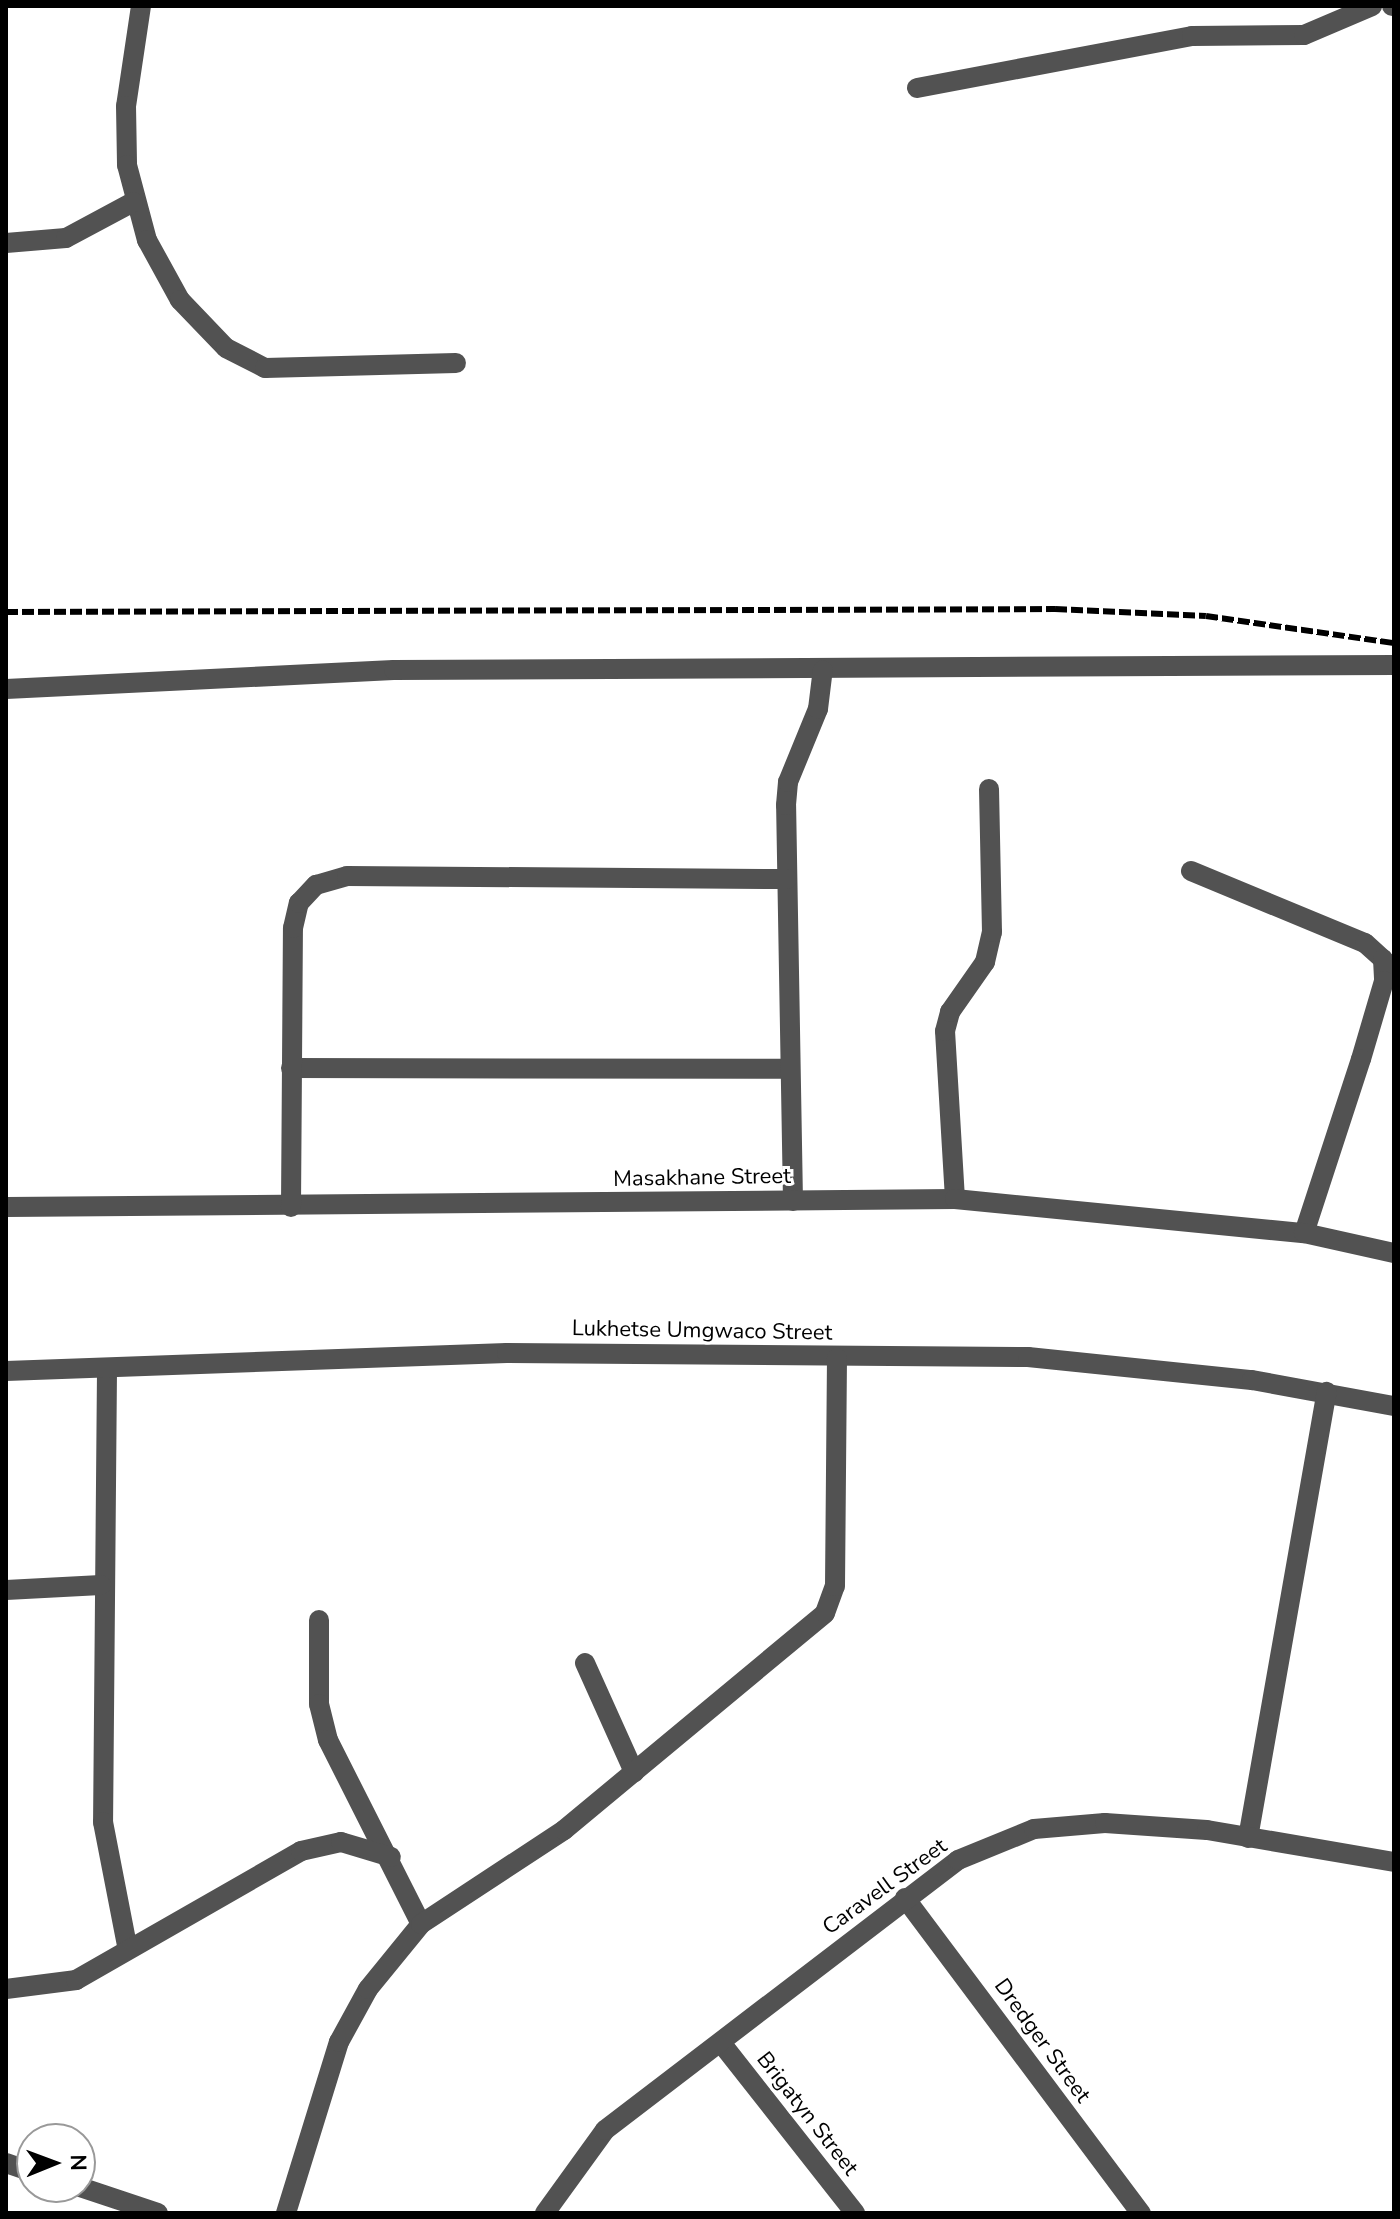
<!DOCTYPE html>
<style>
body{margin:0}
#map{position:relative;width:1400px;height:2219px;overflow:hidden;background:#fff;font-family:"Nunito Sans",sans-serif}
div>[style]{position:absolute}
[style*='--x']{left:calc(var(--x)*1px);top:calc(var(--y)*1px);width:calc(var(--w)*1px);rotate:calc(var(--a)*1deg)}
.minor>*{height:20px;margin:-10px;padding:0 10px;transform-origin:10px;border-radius:10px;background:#525252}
.rail>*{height:6px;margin-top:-3px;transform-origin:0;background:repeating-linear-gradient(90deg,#000 0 12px,transparent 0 16px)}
span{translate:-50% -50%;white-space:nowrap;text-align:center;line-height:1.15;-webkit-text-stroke:6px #fff;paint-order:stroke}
.street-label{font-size:22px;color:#000}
.frame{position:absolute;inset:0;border:8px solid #000;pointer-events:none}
.north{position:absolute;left:16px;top:2123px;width:80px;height:80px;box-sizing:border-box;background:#fff;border:2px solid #999;border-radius:50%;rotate:89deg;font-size:22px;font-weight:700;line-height:32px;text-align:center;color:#000}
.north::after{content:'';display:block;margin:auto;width:28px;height:36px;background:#000;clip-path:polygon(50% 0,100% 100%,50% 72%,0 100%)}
</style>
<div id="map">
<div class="minor">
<i style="--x:141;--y:6;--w:101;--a:98.5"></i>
<i style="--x:126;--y:106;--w:59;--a:89"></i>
<i style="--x:127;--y:165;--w:78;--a:75.1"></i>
<i style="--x:147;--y:240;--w:68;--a:61.2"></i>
<i style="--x:180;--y:300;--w:66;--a:46.2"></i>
<i style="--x:226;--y:348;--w:44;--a:27.1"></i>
<i style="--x:265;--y:368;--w:191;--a:-1.5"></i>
<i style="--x:1392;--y:6;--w:2;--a:0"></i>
<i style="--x:917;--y:88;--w:280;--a:-10.7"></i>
<i style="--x:1192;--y:36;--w:112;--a:-0.5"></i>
<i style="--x:1304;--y:35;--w:74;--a:-23.1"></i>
<i style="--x:6;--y:243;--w:60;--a:-4.8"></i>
<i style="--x:66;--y:238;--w:76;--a:-28.2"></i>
<i style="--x:6;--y:689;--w:388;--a:-2.8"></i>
<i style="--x:394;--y:670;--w:1000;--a:-0.29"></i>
<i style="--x:1191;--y:871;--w:188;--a:22.5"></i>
<i style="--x:1365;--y:943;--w:24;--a:42"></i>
<i style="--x:1383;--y:959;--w:22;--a:87"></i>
<i style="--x:1384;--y:981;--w:81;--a:106.4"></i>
<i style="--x:1361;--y:1059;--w:183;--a:108.1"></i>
<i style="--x:291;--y:1068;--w:496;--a:0.1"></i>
<i style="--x:955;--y:1199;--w:168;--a:-93.4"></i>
<i style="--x:945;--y:1031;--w:20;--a:-75"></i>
<i style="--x:950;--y:1012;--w:61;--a:-55"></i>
<i style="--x:985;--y:962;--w:31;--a:-77"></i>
<i style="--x:992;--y:932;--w:143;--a:-91.2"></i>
<i style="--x:793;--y:1201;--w:396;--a:-91"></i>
<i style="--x:786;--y:805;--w:23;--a:-85"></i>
<i style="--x:788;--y:782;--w:79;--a:-67.7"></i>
<i style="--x:818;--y:709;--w:39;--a:-83"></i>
<i style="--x:6;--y:1207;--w:949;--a:-0.48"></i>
<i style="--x:955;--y:1199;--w:351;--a:5.6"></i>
<i style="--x:1304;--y:1233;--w:92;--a:12.5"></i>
<i style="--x:291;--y:1207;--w:279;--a:-89.6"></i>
<i style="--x:293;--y:928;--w:26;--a:-77"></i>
<i style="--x:299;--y:903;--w:25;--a:-47"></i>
<i style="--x:316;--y:885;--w:32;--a:-16"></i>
<i style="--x:347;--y:876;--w:440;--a:0.4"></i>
<i style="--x:107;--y:1370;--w:452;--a:90.5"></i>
<i style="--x:103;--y:1822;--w:126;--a:79"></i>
<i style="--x:6;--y:1371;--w:501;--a:-2.06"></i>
<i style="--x:507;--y:1353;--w:521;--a:0.44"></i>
<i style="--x:1028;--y:1357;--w:225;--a:5.9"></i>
<i style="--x:1252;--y:1380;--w:144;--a:10.4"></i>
<i style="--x:6;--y:1590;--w:95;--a:-3"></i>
<i style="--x:319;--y:1620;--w:84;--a:90"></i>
<i style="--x:319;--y:1704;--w:37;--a:76"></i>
<i style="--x:328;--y:1740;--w:206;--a:63.2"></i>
<i style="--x:585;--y:1663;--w:120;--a:65.8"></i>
<i style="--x:1248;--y:1838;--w:453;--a:-80"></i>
<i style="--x:905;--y:1898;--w:394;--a:53.2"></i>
<i style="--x:6;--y:1989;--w:71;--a:-7.3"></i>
<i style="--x:76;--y:1980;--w:259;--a:-29.8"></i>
<i style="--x:301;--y:1851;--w:41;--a:-12.7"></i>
<i style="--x:341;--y:1842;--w:52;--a:16.7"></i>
<i style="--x:722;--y:2044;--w:215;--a:51.8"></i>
<i style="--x:6;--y:2163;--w:28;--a:19"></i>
<i style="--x:80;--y:2187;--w:82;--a:18.4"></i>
<i style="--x:286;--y:2213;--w:179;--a:-72.8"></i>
<i style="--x:339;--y:2042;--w:60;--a:-61.3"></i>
<i style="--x:368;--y:1989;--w:84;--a:-50.8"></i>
<i style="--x:421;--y:1924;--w:171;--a:-33.3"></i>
<i style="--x:564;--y:1830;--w:339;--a:-39.7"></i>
<i style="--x:825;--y:1613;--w:29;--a:-70"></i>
<i style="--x:835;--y:1586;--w:228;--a:-89.5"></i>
<i style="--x:545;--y:2213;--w:102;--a:-54.1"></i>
<i style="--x:605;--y:2130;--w:444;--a:-37.4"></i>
<i style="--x:958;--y:1860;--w:82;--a:-22.2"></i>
<i style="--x:1034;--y:1829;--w:71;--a:-4.8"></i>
<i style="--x:1105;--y:1823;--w:102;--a:3.9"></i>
<i style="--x:1207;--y:1830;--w:190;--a:9.7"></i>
</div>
<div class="rail">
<i style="--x:6;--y:612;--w:1049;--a:-0.16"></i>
<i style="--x:1055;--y:609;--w:151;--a:2.7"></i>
<i style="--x:1206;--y:616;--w:190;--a:8.2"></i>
</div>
<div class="street-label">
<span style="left:702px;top:1178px;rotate:-1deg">Masakhane Street</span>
<span style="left:702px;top:1331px;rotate:1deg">Lukhetse Umgwaco Street</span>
<span style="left:885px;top:1887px;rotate:-36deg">Caravell Street</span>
<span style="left:1042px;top:2041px;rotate:54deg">Dredger Street</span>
<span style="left:807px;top:2114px;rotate:52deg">Brigatyn Street</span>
</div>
<div class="frame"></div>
<div class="north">N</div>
</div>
